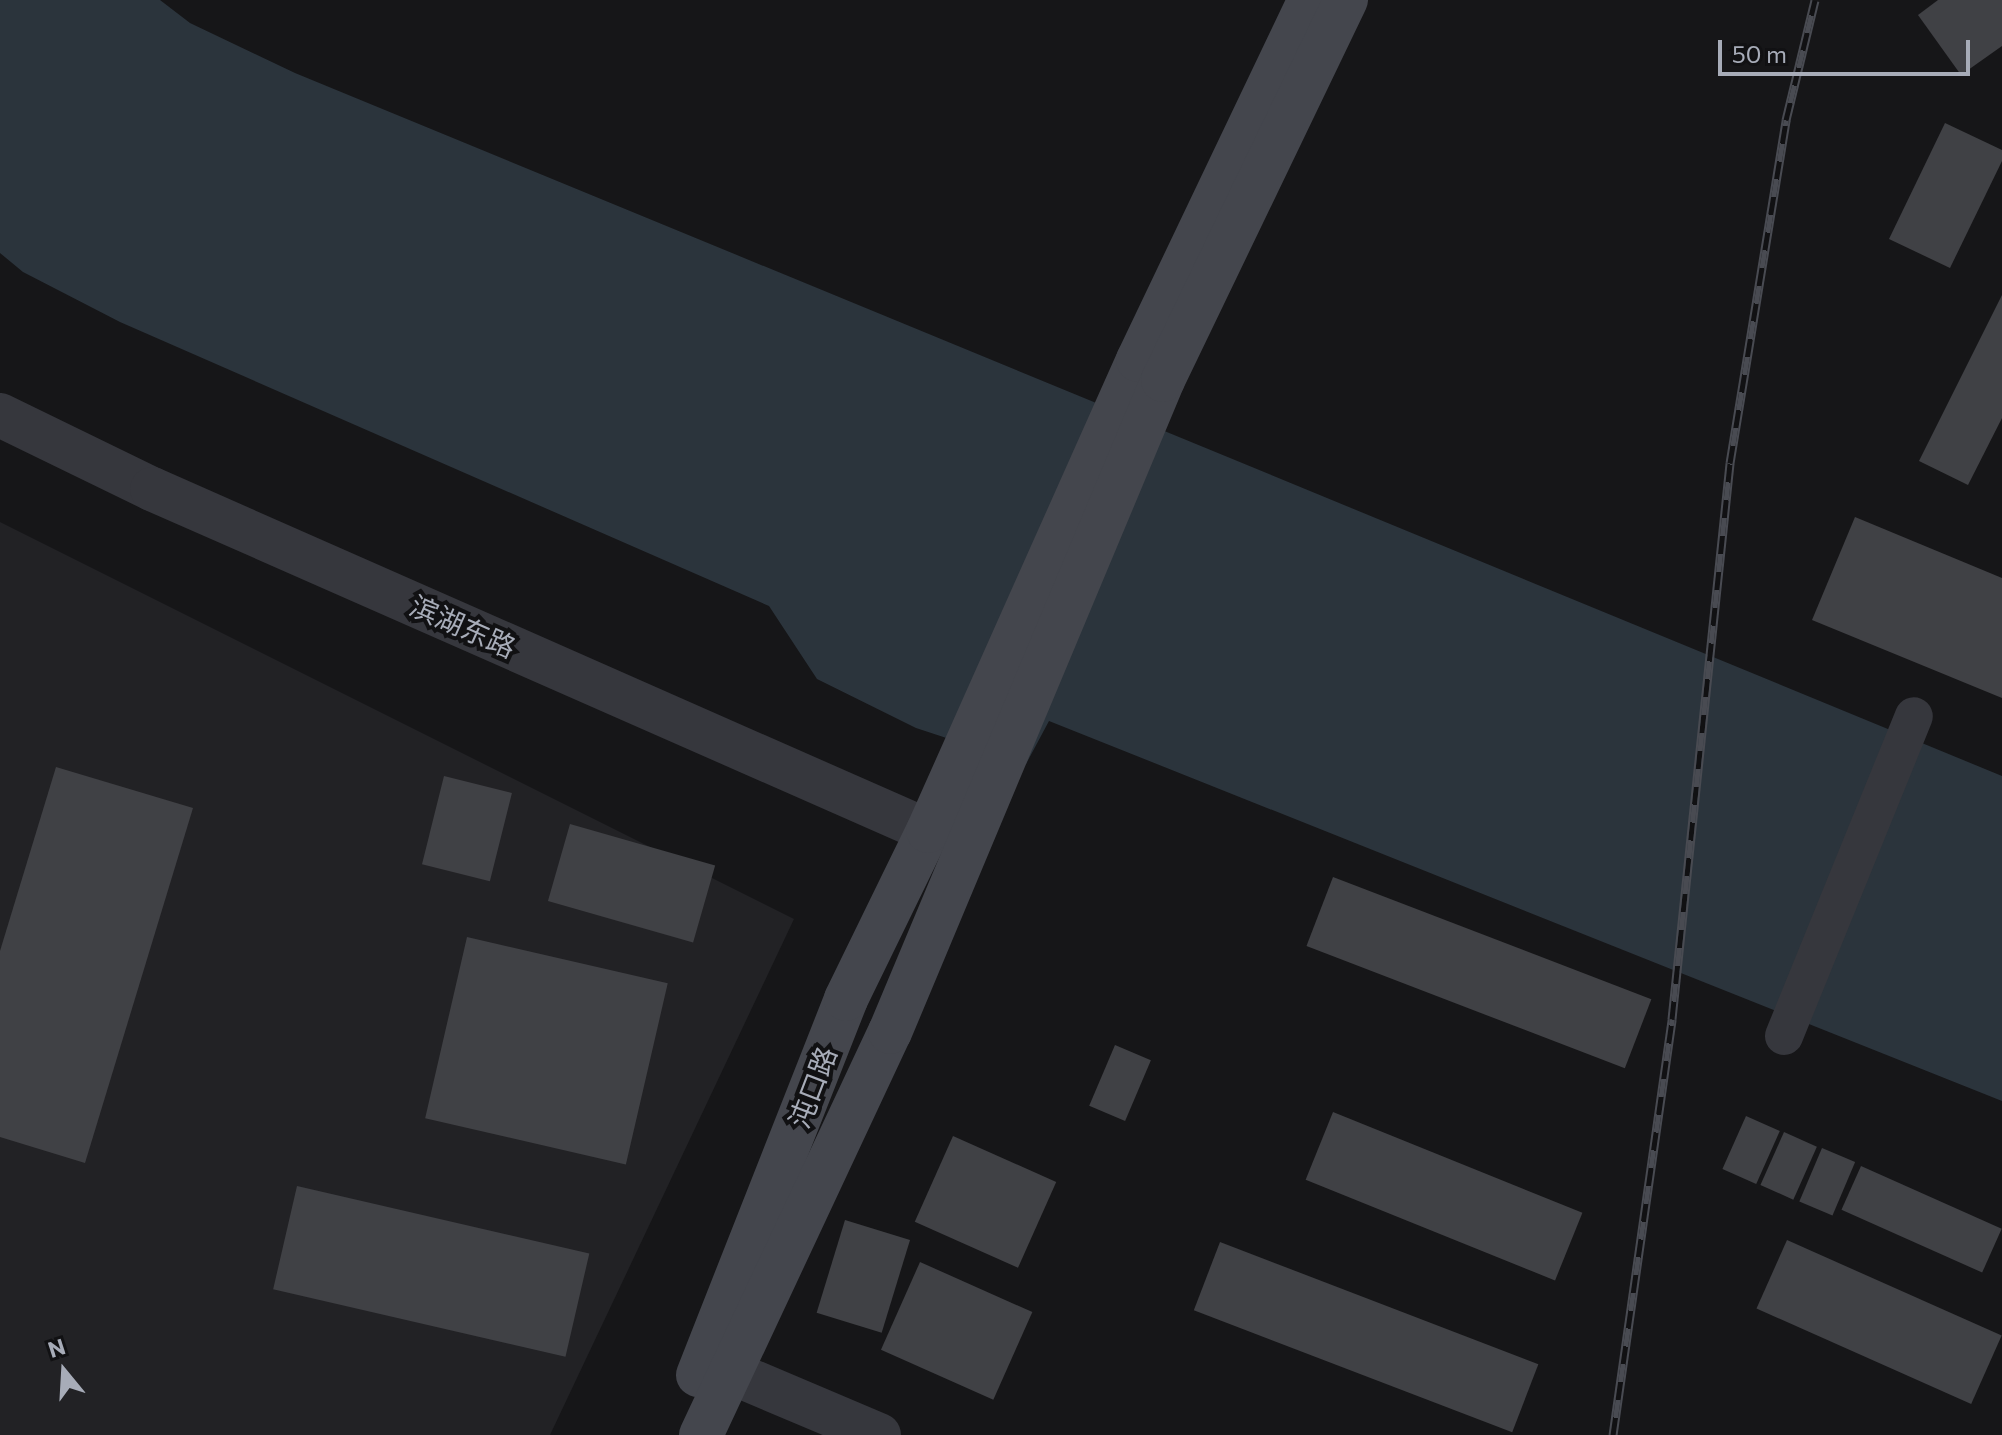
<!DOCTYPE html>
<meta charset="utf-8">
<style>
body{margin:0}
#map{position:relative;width:2002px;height:1435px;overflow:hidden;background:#161618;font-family:Commissioner,"Noto Sans SC",sans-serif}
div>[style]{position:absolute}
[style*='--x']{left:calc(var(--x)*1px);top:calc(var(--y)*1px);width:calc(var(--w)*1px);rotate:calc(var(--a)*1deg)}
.built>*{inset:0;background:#222225}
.water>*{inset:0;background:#2b343c}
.building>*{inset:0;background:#404145;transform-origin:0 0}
.minor>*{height:38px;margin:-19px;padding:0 19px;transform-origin:19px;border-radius:19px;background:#36373d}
.tertiary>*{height:44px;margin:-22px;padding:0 22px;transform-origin:22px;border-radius:22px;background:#36373d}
.secondary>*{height:44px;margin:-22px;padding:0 22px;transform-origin:22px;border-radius:22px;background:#44464d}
.rail>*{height:9px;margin-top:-4.5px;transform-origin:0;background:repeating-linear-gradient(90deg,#111113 0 18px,#494b52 0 36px);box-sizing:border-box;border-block:2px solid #494b52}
span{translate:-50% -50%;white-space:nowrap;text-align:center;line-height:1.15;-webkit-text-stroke:8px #111113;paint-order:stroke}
.street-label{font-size:28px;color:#a7acb8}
.north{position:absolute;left:24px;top:1331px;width:80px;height:80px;-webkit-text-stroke:6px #111113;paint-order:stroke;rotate:342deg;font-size:22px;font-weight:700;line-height:32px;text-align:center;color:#a7acb8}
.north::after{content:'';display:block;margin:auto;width:28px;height:36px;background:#a7acb8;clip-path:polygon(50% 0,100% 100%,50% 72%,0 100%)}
.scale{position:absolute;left:1718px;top:40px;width:252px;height:36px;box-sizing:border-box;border:4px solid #a7acb8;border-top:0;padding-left:10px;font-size:24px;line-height:28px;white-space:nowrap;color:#a7acb8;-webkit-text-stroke:6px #111113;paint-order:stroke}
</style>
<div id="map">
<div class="built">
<i style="clip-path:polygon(0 522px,794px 919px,550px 1435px,0 1435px)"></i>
</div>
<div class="water">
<i style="clip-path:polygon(0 0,160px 0,190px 23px,295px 73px,2002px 776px,2002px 1101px,1049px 721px,1026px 764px,916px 728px,817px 679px,769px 606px,120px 322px,23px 272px,0 253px)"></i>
</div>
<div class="building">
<i style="clip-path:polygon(1938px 0,2002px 0,2002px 46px,1961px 75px,1918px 15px)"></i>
<i style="clip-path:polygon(1945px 123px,2002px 150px,2002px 161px,1950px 268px,1889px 239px)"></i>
<i style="clip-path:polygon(2002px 295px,2002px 418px,1968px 485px,1919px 461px)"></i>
<i style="clip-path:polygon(1855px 517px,2002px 578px,2002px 698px,1812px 620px)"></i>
<i style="clip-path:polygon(56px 767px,193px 808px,85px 1163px,0 1137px,0 951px)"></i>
<i style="left:444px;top:776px;width:70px;height:91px;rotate:14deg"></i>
<i style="left:570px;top:824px;width:151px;height:80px;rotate:16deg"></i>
<i style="left:1333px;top:877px;width:341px;height:74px;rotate:21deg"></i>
<i style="left:467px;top:937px;width:206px;height:186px;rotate:13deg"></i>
<i style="left:1115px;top:1045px;width:39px;height:66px;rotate:23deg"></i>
<i style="left:1333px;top:1112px;width:269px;height:73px;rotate:22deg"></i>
<i style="left:1746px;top:1116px;width:37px;height:58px;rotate:24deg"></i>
<i style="left:1784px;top:1132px;width:36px;height:58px;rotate:24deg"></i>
<i style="left:953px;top:1136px;width:113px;height:94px;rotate:24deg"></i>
<i style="left:1822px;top:1148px;width:36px;height:58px;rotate:23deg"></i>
<i style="left:1861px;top:1166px;width:154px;height:48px;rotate:24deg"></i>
<i style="left:297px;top:1186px;width:300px;height:106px;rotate:13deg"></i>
<i style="left:845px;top:1220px;width:68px;height:97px;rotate:17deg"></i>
<i style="left:1787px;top:1240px;width:235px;height:75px;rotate:24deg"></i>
<i style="left:1220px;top:1242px;width:341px;height:73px;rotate:21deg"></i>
<i style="left:920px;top:1262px;width:123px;height:96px;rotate:24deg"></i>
</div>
<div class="minor">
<i style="--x:1784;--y:1036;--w:345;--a:-67.9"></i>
</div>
<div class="tertiary">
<i style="--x:0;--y:415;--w:169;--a:26"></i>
<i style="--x:152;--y:489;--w:848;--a:23.78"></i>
<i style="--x:704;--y:1361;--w:190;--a:22.9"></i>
</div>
<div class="secondary">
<i style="--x:698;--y:1375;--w:404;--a:-68.5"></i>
<i style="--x:846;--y:999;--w:187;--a:-64"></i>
<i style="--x:928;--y:831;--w:516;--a:-65.97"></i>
<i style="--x:1138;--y:360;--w:399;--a:-64.5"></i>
<i style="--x:701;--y:1435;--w:445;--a:-64.9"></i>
<i style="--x:890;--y:1032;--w:707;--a:-67.28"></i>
<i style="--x:1163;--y:380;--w:422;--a:-64.3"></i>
</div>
<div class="rail">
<i style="--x:1613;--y:1435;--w:420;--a:-81.9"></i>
<i style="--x:1672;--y:1019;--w:559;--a:-84.04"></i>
<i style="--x:1730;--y:463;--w:348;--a:-80.7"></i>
<i style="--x:1786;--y:120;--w:123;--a:-76.4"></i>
</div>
<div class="street-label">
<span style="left:463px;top:626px;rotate:24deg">滨湖东路</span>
<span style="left:812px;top:1087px;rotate:-69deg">沌口路</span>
</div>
<div class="north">N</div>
<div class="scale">50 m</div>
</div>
